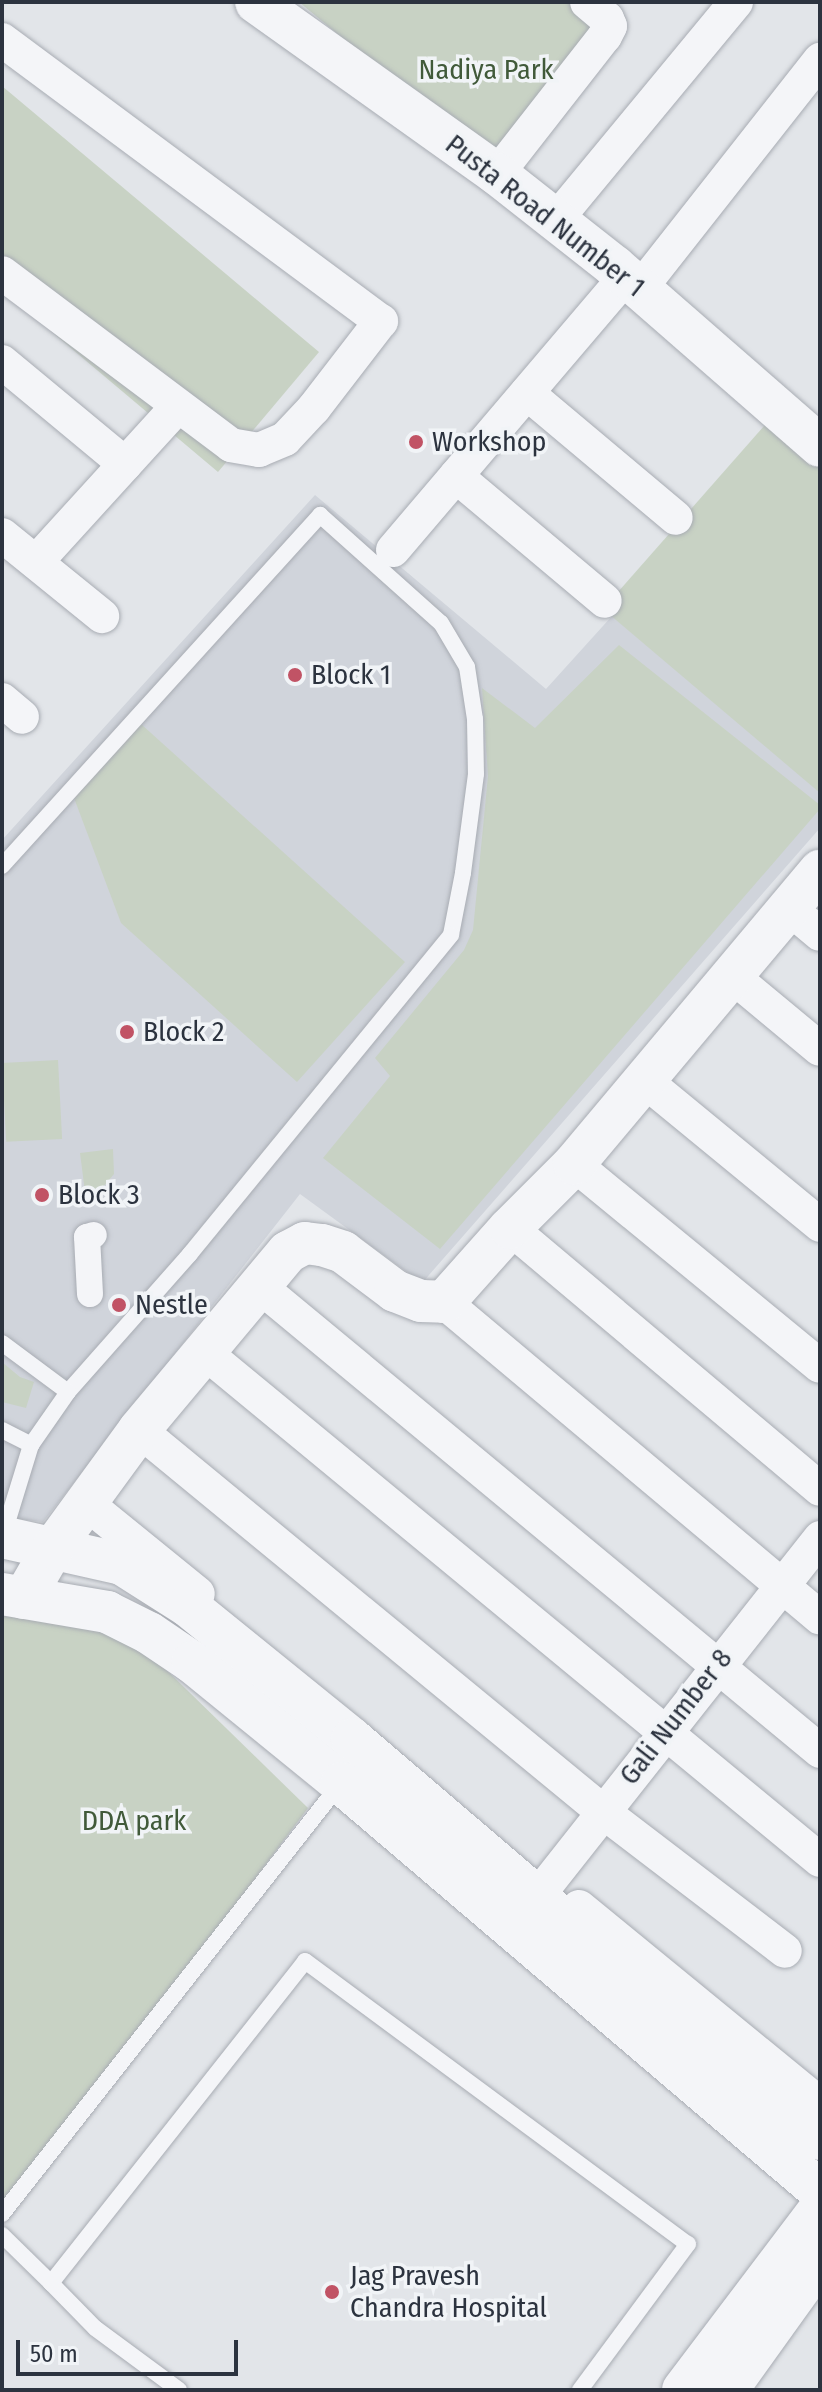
<!DOCTYPE html>
<style>
body{margin:0}
#map{position:relative;width:822px;height:2392px;overflow:hidden;background:#e2e5e9;font-family:"Fira Sans Condensed",sans-serif}
div>[style]{position:absolute}
[style*='--x']{left:calc(var(--x)*1px);top:calc(var(--y)*1px);width:calc(var(--w)*1px);rotate:calc(var(--a)*1deg)}
.built>*{inset:0;background:#d0d4db}
.green>*{inset:0;background:#c8d2c4;transform-origin:0 0}
.roads{filter:drop-shadow(0 0 2px #a8acb3) drop-shadow(0 0 2px #a8acb3)}
.service>*{height:16px;margin:-8px;padding:0 8px;transform-origin:8px;border-radius:8px;background:#f4f5f8}
.pedestrian>*{height:26px;margin:-13px;padding:0 13px;transform-origin:13px;border-radius:13px;background:#f4f5f8}
.minor>*{height:34px;margin:-17px;padding:0 17px;transform-origin:17px;border-radius:17px;background:#f4f5f8}
.tertiary>*{height:42px;margin:-21px;padding:0 21px;transform-origin:21px;border-radius:21px;background:#f4f5f8}
.dots>*{width:22px;height:22px;translate:-50% -50%;box-sizing:border-box;border:4px solid #f1f4f7;border-radius:50%}
span{translate:-50% -50%;white-space:nowrap;text-align:center;line-height:1.15;-webkit-text-stroke:7px #f1f4f7;paint-order:stroke}
.park-label{font-size:28px;color:#415a3a}
.street-label{font-size:28px;color:#2c333f}
.poi-label{font-size:28px;color:#2c333f}
.left{translate:0 -50%;text-align:left}
.frame{position:absolute;inset:0;border:4px solid #2c333f;pointer-events:none}
.scale{position:absolute;left:16px;top:2340px;width:222px;height:36px;box-sizing:border-box;border:4px solid #2c333f;border-top:0;padding-left:10px;font-size:24px;line-height:28px;white-space:nowrap;color:#2c333f;-webkit-text-stroke:6px #f1f4f7;paint-order:stroke}
</style>
<div id="map">
<div class="built">
<i style="clip-path:polygon(315px 495px,546px 689px,612px 616px,820px 788px,820px 828px,422px 1283px,300px 1194px,43px 1522px,2px 1517px,2px 840px)"></i>
</div>
<div class="green">
<i style="clip-path:polygon(299px 2px,568px 2px,604px 38px,494px 164px)"></i>
<i style="clip-path:polygon(2px 86px,319px 352px,218px 472px,2px 290px)"></i>
<i style="clip-path:polygon(779px 409px,820px 448px,820px 793px,603px 609px)"></i>
<i style="clip-path:polygon(619px 645px,820px 805px,820px 809px,440px 1249px,323px 1158px,390px 1076px,375px 1058px,464px 950px,473px 930px,488px 776px,482px 688px,535px 728px)"></i>
<i style="clip-path:polygon(141px 724px,405px 962px,297px 1082px,121px 923px,74px 798px)"></i>
<i style="left:58px;top:1060px;width:79px;height:56px;rotate:87deg"></i>
<i style="clip-path:polygon(113px 1149px,114px 1174px,104px 1186px,85px 1192px,80px 1153px)"></i>
<i style="clip-path:polygon(2px 1362px,20px 1377px,34px 1382px,26px 1408px,2px 1402px)"></i>
<i style="clip-path:polygon(2px 1600px,107px 1612px,308px 1808px,2px 2218px)"></i>
</div>
<div class="roads">
<div class="service">
<i style="--x:2;--y:866;--w:474;--a:-47.8"></i>
<i style="--x:320;--y:515;--w:162;--a:41.8"></i>
<i style="--x:441;--y:623;--w:51;--a:59.4"></i>
<i style="--x:467;--y:667;--w:53;--a:81.3"></i>
<i style="--x:475;--y:719;--w:55;--a:89"></i>
<i style="--x:476;--y:774;--w:100;--a:97.5"></i>
<i style="--x:463;--y:873;--w:63;--a:101"></i>
<i style="--x:451;--y:935;--w:412;--a:129.3"></i>
<i style="--x:190;--y:1254;--w:184;--a:131.5"></i>
<i style="--x:68;--y:1392;--w:65;--a:124.9"></i>
<i style="--x:31;--y:1445;--w:95;--a:107.1"></i>
<i style="--x:2;--y:1343;--w:82;--a:36.6"></i>
<i style="--x:2;--y:1430;--w:33;--a:27"></i>
<i style="--x:2;--y:2214;--w:547;--a:-51.83"></i>
<i style="--x:2;--y:2235;--w:69;--a:44.4"></i>
<i style="--x:179;--y:2390;--w:104;--a:-143.6"></i>
<i style="--x:95;--y:2328;--w:63;--a:-134.4"></i>
<i style="--x:51;--y:2283;--w:410;--a:-51.7"></i>
<i style="--x:305;--y:1961;--w:476;--a:36.5"></i>
<i style="--x:688;--y:2244;--w:182;--a:126.5"></i>
</div>
<div class="pedestrian">
<i style="--x:90;--y:1294;--w:57;--a:-93"></i>
<i style="--x:87;--y:1237;--w:7;--a:-16"></i>
</div>
<div class="minor">
<i style="--x:2;--y:40;--w:472;--a:36.6"></i>
<i style="--x:381;--y:321;--w:110;--a:127.6"></i>
<i style="--x:314;--y:408;--w:42;--a:133.1"></i>
<i style="--x:285;--y:439;--w:28;--a:157"></i>
<i style="--x:259;--y:450;--w:28;--a:-170"></i>
<i style="--x:231;--y:445;--w:286;--a:-143.1"></i>
<i style="--x:497;--y:174;--w:175;--a:-52"></i>
<i style="--x:605;--y:36;--w:11;--a:-63"></i>
<i style="--x:610;--y:26;--w:8;--a:-113"></i>
<i style="--x:607;--y:19;--w:26;--a:-140"></i>
<i style="--x:555;--y:221;--w:284;--a:-50.4"></i>
<i style="--x:639;--y:290;--w:293;--a:-51.8"></i>
<i style="--x:2;--y:362;--w:160;--a:39.7"></i>
<i style="--x:527;--y:393;--w:194;--a:40"></i>
<i style="--x:456;--y:476;--w:194;--a:40"></i>
<i style="--x:2;--y:535;--w:129;--a:39"></i>
<i style="--x:393;--y:550;--w:358;--a:-49.6"></i>
<i style="--x:36;--y:562;--w:211;--a:-47.7"></i>
<i style="--x:2;--y:700;--w:26;--a:40"></i>
<i style="--x:789;--y:908;--w:40;--a:40"></i>
<i style="--x:732;--y:976;--w:114;--a:39.7"></i>
<i style="--x:645;--y:1081;--w:227;--a:39.4"></i>
<i style="--x:574;--y:1164;--w:318;--a:39.4"></i>
<i style="--x:510;--y:1228;--w:405;--a:40.1"></i>
<i style="--x:258;--y:1285;--w:730;--a:39.66"></i>
<i style="--x:444;--y:1302;--w:491;--a:40"></i>
<i style="--x:203;--y:1351;--w:800;--a:39.52"></i>
<i style="--x:139;--y:1430;--w:600;--a:39.45"></i>
<i style="--x:602;--y:1811;--w:230;--a:37.4"></i>
<i style="--x:86;--y:1503;--w:144;--a:39.1"></i>
<i style="--x:536;--y:1898;--w:459;--a:-51.7"></i>
<i style="--x:579;--y:1907;--w:311;--a:39.3"></i>
</div>
<div class="tertiary">
<i style="--x:256;--y:2;--w:296;--a:35.5"></i>
<i style="--x:497;--y:174;--w:150;--a:38.2"></i>
<i style="--x:615;--y:267;--w:272;--a:41.1"></i>
<i style="--x:2;--y:1537;--w:123;--a:12.7"></i>
<i style="--x:122;--y:1564;--w:78;--a:32.5"></i>
<i style="--x:188;--y:1606;--w:211;--a:39"></i>
<i style="--x:352;--y:1739;--w:616;--a:40.52"></i>
<i style="--x:2;--y:1594;--w:107;--a:9.7"></i>
<i style="--x:107;--y:1612;--w:47;--a:26.6"></i>
<i style="--x:149;--y:1633;--w:52;--a:34"></i>
<i style="--x:192;--y:1662;--w:192;--a:39.1"></i>
<i style="--x:341;--y:1783;--w:629;--a:40.42"></i>
<i style="--x:24;--y:1598;--w:58;--a:-59.9"></i>
<i style="--x:53;--y:1548;--w:146;--a:-53.9"></i>
<i style="--x:139;--y:1430;--w:232;--a:-50.1"></i>
<i style="--x:288;--y:1252;--w:19;--a:-28"></i>
<i style="--x:305;--y:1243;--w:17;--a:7"></i>
<i style="--x:322;--y:1245;--w:22;--a:18"></i>
<i style="--x:343;--y:1252;--w:65;--a:36.9"></i>
<i style="--x:395;--y:1291;--w:28;--a:21"></i>
<i style="--x:421;--y:1301;--w:23;--a:2"></i>
<i style="--x:444;--y:1302;--w:99;--a:-48.3"></i>
<i style="--x:510;--y:1228;--w:91;--a:-45"></i>
<i style="--x:574;--y:1164;--w:383;--a:-50"></i>
<i style="--x:683;--y:2390;--w:227;--a:-52.9"></i>
<i style="--x:727;--y:2390;--w:160;--a:-54.4"></i>
</div>
</div>
<div class="dots">
<i style="left:416px;top:442px;background:#c15365"></i>
<i style="left:295px;top:675px;background:#c15365"></i>
<i style="left:127px;top:1032px;background:#c15365"></i>
<i style="left:42px;top:1195px;background:#c15365"></i>
<i style="left:119px;top:1305px;background:#c15365"></i>
<i style="left:332px;top:2292px;background:#c15365"></i>
</div>
<div class="park-label">
<span style="left:486px;top:70px">Nadiya Park</span>
<span style="left:134px;top:1821px">DDA park</span>
</div>
<div class="street-label">
<span style="left:545px;top:216px;rotate:38deg">Pusta Road Number 1</span>
<span style="left:676px;top:1717px;rotate:-52deg">Gali Number 8</span>
</div>
<div class="poi-label">
<span class="left" style="left:432px;top:442px">Workshop</span>
<span class="left" style="left:311px;top:675px">Block 1</span>
<span class="left" style="left:143px;top:1032px">Block 2</span>
<span class="left" style="left:58px;top:1195px">Block 3</span>
<span class="left" style="left:135px;top:1305px">Nestle</span>
<span class="left" style="left:350px;top:2292px">Jag Pravesh<br>Chandra Hospital</span>
</div>
<div class="frame"></div>
<div class="scale">50 m</div>
</div>
